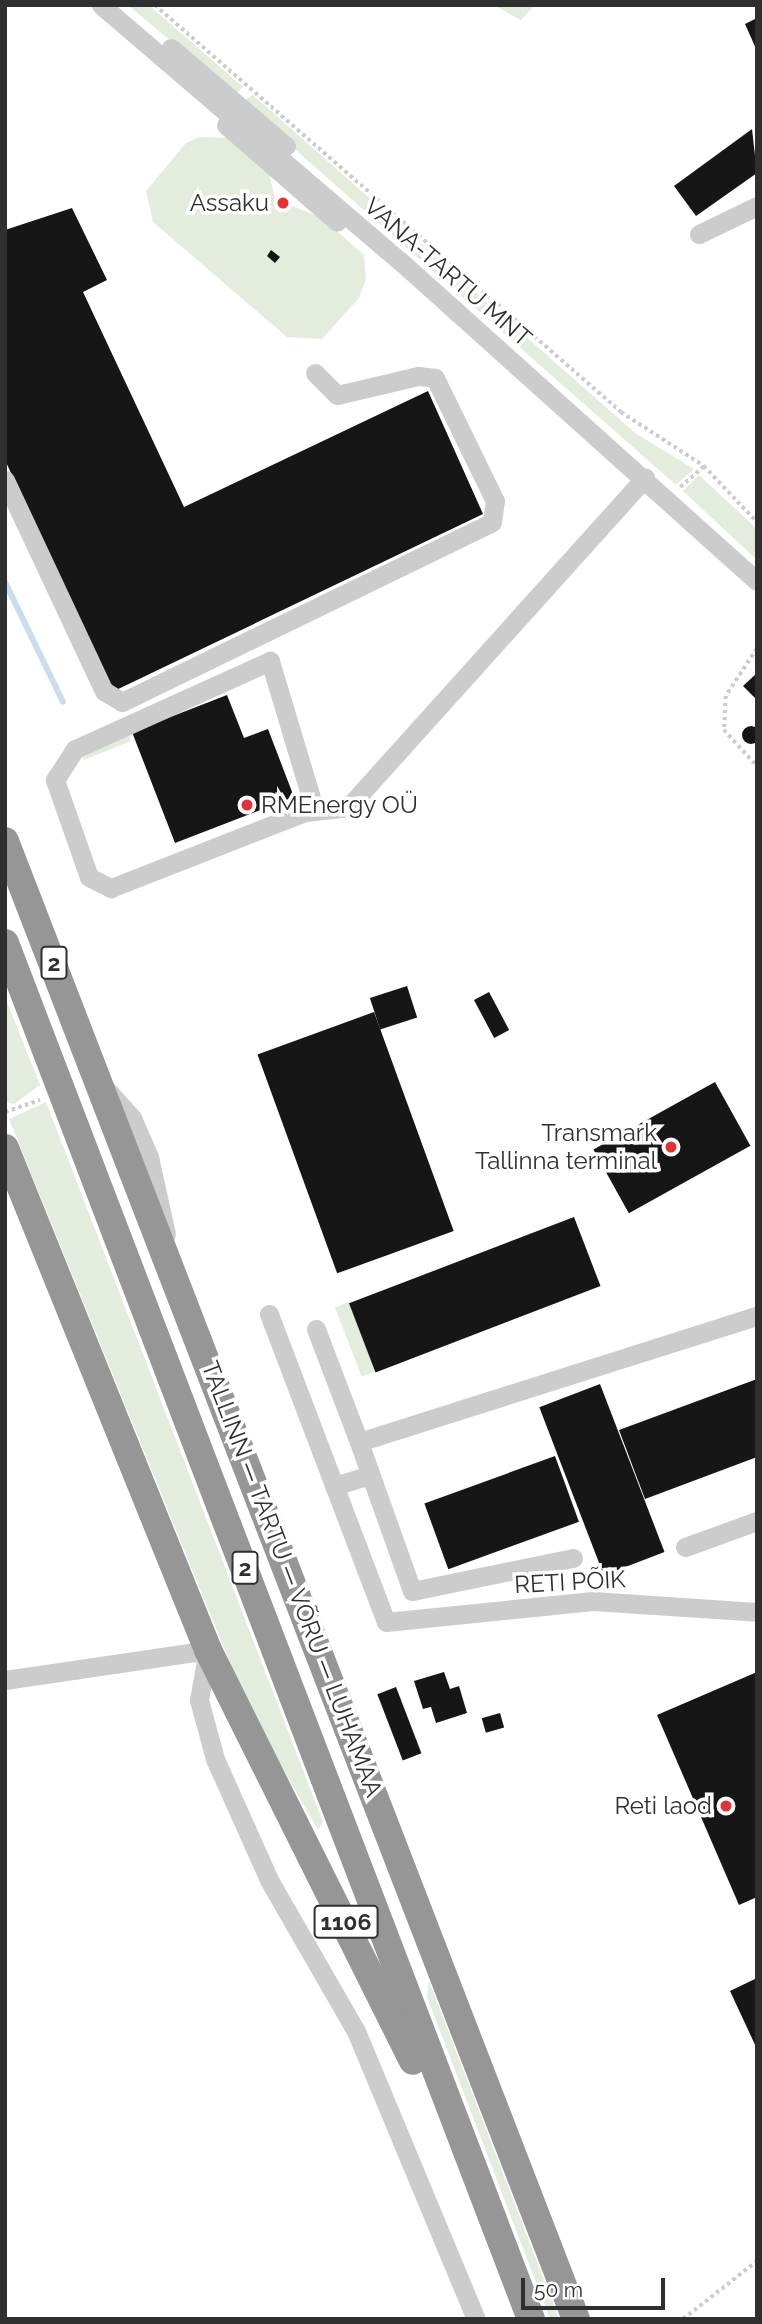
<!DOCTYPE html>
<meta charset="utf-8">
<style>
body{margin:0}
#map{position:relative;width:762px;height:2324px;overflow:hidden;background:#fff;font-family:Raleway,sans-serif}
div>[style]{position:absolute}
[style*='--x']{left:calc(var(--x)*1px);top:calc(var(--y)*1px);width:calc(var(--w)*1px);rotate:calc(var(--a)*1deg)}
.green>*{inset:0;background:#e4ecdd;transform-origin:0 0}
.stream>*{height:6px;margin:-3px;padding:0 3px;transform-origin:3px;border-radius:3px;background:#c9ddec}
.building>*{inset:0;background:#161616;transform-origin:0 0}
.round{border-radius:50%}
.path>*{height:3.5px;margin-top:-1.75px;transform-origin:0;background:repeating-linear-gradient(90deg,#ccc 0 3.5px,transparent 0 7px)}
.minor>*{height:19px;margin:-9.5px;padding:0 9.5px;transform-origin:9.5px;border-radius:9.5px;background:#ccc}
.highway>*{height:28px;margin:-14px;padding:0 14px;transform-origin:14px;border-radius:14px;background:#969696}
.dots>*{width:19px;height:19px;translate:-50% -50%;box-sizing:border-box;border:4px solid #fff;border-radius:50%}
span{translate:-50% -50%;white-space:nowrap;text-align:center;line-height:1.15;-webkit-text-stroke:7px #fff;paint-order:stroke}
.shield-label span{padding:2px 5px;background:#fff;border:2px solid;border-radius:5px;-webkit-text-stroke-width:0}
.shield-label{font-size:23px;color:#2f2f2f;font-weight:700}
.poi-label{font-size:24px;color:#2f2f2f}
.right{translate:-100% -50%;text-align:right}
.left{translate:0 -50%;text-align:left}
.street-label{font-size:24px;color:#2f2f2f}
.frame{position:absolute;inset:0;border:7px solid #2f2f2f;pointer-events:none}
.scale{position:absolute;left:521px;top:2278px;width:144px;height:32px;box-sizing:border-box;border:4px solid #2f2f2f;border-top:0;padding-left:9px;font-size:21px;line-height:24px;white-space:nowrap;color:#2f2f2f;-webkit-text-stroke:5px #fff;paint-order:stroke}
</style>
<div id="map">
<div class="green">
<i style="clip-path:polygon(128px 5px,151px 7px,243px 87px,237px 93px,224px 86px)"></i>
<i style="clip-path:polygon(493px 5px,535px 5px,521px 20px)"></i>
<i style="clip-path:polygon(253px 95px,635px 433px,694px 469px,676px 485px,256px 115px,245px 100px)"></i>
<i style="clip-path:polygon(199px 137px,229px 138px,269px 172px,275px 199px,322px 218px,364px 255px,366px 279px,359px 298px,322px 339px,287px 337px,153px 222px,146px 191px,186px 143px)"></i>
<i style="clip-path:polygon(699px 475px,757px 529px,757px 560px,683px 491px)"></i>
<i style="clip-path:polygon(127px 729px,131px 741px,84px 760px,83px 757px)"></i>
<i style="clip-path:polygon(5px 997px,40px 1085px,14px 1104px,5px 1102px)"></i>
<i style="clip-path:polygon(46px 1102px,323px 1822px,318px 1830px,250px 1712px,9px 1119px)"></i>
<i style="left:349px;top:1302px;width:74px;height:15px;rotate:69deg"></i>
<i style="clip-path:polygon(429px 1981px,559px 2319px,550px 2319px,427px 1997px)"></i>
</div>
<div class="stream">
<i style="--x:5;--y:582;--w:133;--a:64.2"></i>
</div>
<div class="building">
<i style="clip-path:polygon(757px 18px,757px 51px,745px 24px)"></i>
<i style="clip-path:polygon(752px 129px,757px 173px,696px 216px,674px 186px)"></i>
<i style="clip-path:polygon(72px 208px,107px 280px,83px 292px,184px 507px,428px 391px,483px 514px,112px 692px,5px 460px,5px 230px)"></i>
<i style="clip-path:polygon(271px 250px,280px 257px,275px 263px,267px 256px)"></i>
<i style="clip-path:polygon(757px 673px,757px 700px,743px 686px)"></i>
<i style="clip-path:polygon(227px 695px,244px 738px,268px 729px,294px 797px,175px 843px,132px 732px)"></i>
<i class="round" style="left:742px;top:726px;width:18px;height:18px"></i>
<i style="left:407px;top:986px;width:33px;height:39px;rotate:72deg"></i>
<i style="left:489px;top:992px;width:43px;height:17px;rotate:62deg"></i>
<i style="left:374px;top:1012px;width:233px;height:124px;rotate:70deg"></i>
<i style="left:715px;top:1082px;width:73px;height:139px;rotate:61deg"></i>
<i style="left:574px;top:1217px;width:74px;height:241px;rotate:69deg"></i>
<i style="clip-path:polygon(757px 1379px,757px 1457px,645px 1499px,619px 1430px)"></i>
<i style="left:600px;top:1384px;width:180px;height:65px;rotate:69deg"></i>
<i style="left:555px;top:1456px;width:70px;height:139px;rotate:70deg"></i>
<i style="clip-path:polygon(444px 1672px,450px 1689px,459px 1686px,467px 1713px,436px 1723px,431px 1707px,423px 1709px,414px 1681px)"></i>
<i style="clip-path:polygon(757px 1672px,757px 1897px,739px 1905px,657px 1715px)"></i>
<i style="left:396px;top:1687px;width:71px;height:20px;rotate:69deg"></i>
<i style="left:500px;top:1713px;width:15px;height:19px;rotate:74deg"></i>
<i style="clip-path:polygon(757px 1978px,757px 2049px,730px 1991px)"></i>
</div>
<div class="path">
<i style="--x:155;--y:5;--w:619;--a:41.13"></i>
<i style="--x:621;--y:412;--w:99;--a:33"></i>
<i style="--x:680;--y:487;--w:32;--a:-41"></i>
<i style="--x:704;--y:466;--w:77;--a:46.6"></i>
<i style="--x:757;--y:649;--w:56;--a:123.4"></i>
<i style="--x:726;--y:696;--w:34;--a:93"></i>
<i style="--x:724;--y:730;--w:49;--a:47.5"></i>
<i style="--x:5;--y:1112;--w:37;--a:-19"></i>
<i style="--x:683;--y:2319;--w:94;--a:-38.1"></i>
</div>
<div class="minor">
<i style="--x:101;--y:5;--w:394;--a:40.6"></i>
<i style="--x:400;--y:261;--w:479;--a:41.9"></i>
<i style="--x:171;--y:48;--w:151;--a:40.4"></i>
<i style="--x:226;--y:125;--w:147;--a:41.1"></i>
<i style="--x:699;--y:234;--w:64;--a:-25.8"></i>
<i style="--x:5;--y:480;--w:233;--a:64.9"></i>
<i style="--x:104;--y:691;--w:21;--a:31"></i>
<i style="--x:122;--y:702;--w:411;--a:-25.9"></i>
<i style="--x:492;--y:522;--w:21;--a:-82"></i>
<i style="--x:495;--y:501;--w:137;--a:-116"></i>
<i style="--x:435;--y:378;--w:17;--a:-173"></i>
<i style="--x:418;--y:376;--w:83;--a:166.8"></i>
<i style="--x:337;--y:395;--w:31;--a:-135"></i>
<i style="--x:315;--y:811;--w:157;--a:-106.7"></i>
<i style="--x:270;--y:661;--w:214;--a:155.7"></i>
<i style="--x:75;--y:749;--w:37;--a:123"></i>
<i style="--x:55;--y:780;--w:103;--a:70.7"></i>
<i style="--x:89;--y:877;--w:25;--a:27"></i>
<i style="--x:111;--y:888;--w:208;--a:-21.4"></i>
<i style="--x:305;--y:812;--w:37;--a:-6"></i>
<i style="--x:342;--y:808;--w:11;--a:-27"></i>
<i style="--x:352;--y:803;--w:438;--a:-48"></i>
<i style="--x:107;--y:1090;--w:38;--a:48"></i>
<i style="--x:132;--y:1118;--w:43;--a:66.4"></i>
<i style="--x:149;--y:1157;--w:79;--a:77.6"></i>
<i style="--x:269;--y:1314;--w:329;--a:69.2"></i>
<i style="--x:386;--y:1622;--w:208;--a:-5.8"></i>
<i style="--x:593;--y:1601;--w:164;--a:3.8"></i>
<i style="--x:316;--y:1329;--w:121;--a:69.2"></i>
<i style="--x:334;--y:1486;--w:38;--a:-17"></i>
<i style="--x:685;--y:1547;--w:77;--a:-19.9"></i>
<i style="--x:573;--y:1558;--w:164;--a:168.4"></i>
<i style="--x:412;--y:1591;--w:158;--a:-109.6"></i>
<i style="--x:359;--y:1442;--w:417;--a:-17.6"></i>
<i style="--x:5;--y:1680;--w:205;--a:-8.4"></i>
<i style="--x:208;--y:1650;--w:51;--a:100.2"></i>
<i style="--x:199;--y:1700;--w:61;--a:74.8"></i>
<i style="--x:215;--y:1759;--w:133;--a:65.9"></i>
<i style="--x:269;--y:1880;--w:174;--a:60.1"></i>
<i style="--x:356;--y:2031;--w:312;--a:67.4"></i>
</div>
<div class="highway">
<i style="--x:5;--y:841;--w:1584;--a:68.88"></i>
<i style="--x:5;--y:943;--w:1473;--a:69.08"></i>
<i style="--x:5;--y:1148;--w:541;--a:67.98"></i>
<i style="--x:208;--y:1650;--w:459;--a:63.5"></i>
</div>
<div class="dots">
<i style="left:283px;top:203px;background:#e53136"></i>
<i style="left:247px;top:805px;background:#e53136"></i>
<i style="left:671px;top:1147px;background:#e53136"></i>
<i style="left:726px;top:1806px;background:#e53136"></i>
</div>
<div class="shield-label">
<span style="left:54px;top:963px">2</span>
<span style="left:245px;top:1568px">2</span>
<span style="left:346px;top:1922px">1106</span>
</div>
<div class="poi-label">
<span class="right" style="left:269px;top:203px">Assaku</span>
<span class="left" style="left:261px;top:805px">RMEnergy OÜ</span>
<span class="right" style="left:657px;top:1147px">Transmark<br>Tallinna terminal</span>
<span class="right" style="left:712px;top:1806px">Reti laod</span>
</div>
<div class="street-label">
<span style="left:448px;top:272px;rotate:41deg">VANA-TARTU MNT</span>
<span style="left:292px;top:1579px;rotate:69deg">TALLINN — TARTU — VÕRU — LUHAMAA</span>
<span style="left:570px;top:1582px;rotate:-3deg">RETI PÕIK</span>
</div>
<div class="frame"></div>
<div class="scale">50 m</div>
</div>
